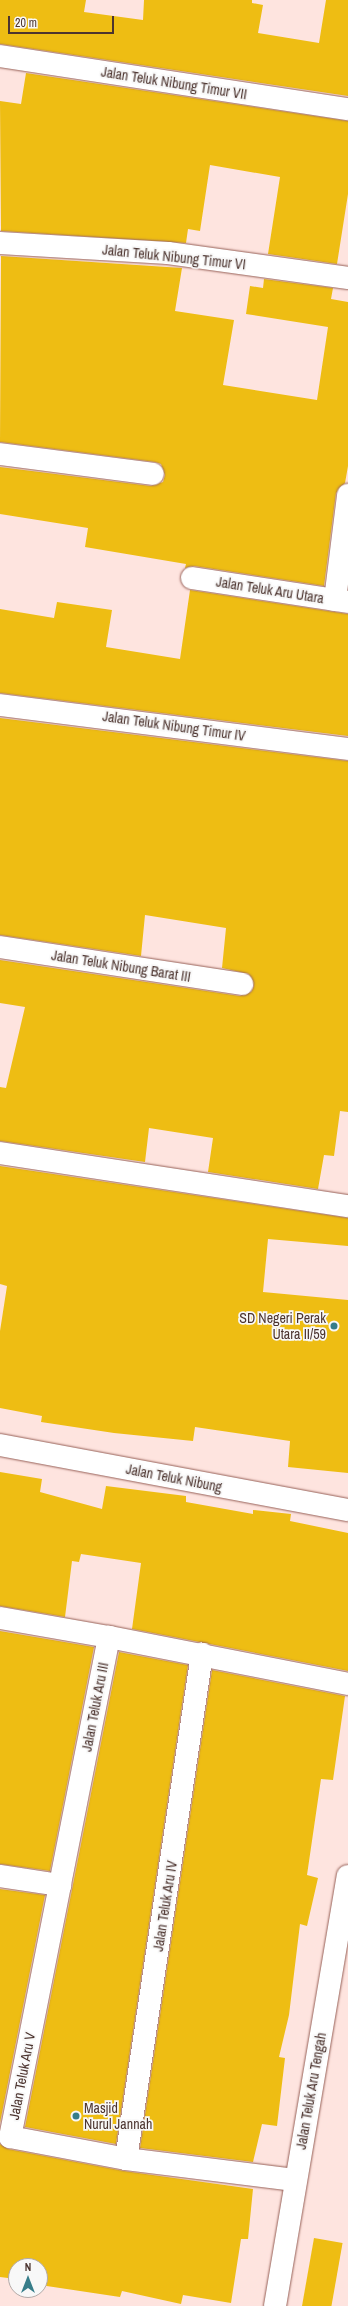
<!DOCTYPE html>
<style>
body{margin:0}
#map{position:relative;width:348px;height:2306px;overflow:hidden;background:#fee4df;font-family:"Archivo Narrow",sans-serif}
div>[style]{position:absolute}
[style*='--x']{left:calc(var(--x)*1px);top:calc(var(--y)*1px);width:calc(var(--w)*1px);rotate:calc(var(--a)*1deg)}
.building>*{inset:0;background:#eebd13;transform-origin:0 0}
.roads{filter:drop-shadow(0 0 1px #976158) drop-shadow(0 0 1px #976158)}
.minor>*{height:22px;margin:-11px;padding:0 11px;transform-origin:11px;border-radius:11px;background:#fff}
.dots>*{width:11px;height:11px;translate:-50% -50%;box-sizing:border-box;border:2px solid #f8f8f8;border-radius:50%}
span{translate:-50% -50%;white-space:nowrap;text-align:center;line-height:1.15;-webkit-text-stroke:3.5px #f8f8f8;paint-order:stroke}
.street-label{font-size:14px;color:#4c342f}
.poi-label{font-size:14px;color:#4c342f}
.right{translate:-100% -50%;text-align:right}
.left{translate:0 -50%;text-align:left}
.north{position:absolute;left:8px;top:2258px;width:40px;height:40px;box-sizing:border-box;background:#f8f8f8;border:1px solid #b3aaa8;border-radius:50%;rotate:0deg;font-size:11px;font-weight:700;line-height:16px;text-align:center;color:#4c342f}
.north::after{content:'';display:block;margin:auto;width:14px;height:18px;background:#377d89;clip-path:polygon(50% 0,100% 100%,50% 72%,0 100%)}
.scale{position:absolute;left:8px;top:16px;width:106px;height:18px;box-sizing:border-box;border:2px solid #4c342f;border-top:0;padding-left:5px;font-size:12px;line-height:14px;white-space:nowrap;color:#4c342f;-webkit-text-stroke:3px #f8f8f8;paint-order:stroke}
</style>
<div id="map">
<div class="building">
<i style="clip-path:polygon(0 0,86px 0,84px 12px,143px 20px,144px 0,252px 0,252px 3px,263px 5px,258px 33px,319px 43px,326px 0,348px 0,348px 96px,0 44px)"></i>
<i style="clip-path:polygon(26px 73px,348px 121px,348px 194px,337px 264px,268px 254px,280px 177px,210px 165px,200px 231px,188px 229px,186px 243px,1px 231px,0 101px,21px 104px)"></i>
<i style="clip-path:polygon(1px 256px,182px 268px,175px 311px,234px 320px,223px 385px,317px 400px,328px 327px,246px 314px,250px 286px,263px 288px,264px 279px,333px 288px,331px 299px,348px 302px,348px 466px,345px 483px,336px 493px,324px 586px,194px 566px,185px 568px,186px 564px,85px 547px,88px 528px,0 514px,0 467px,151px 486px,163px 482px,165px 475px,161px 464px,155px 462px,0 442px)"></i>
<i style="clip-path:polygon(190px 590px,348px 614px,348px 736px,0 693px,0 609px,54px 618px,57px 602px,112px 610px,106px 647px,180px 659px)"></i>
<i style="clip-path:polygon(0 718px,348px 761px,348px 1112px,340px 1111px,334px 1156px,324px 1155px,318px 1189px,208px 1172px,213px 1138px,149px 1128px,145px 1162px,0 1141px,0 1087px,6px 1088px,25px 1007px,0 1003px,0 960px,240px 996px,251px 992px,254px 986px,249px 974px,222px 968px,226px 928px,145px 915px,141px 956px,0 935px)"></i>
<i style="clip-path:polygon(0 1166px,348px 1218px,348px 1246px,268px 1239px,263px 1292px,348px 1300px,348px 1473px,288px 1467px,290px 1441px,195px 1427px,193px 1441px,114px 1433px,41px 1422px,42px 1416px,0 1408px,0 1331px,7px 1286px,0 1284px)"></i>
<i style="clip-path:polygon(0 1472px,42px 1479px,40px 1492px,102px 1509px,106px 1486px,186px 1496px,186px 1502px,253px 1514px,253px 1510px,291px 1514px,290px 1521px,348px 1533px,348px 1671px,132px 1629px,141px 1563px,81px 1554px,79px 1562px,72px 1561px,65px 1617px,0 1606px)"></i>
<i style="clip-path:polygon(0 1631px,94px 1647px,50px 1871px,0 1864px)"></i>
<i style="clip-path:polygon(119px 1652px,188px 1665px,116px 2144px,25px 2127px)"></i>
<i style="clip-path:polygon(212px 1670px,345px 1696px,333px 1780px,321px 1779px,307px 1875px,318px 1878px,307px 1926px,300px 1924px,289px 2015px,279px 2057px,285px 2058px,277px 2126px,262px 2124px,253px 2162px,140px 2148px)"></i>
<i style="clip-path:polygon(0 1889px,45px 1895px,0 2123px)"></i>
<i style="clip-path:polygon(0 2144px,8px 2149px,124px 2171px,253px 2189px,248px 2239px,241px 2239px,231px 2303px,183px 2295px,181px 2304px,122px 2291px,120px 2297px,40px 2285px,40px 2266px,16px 2266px,16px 2279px,0 2277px)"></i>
<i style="left:314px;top:2238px;width:29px;height:69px;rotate:10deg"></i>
</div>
<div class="roads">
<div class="minor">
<i style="--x:0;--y:56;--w:352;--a:8.7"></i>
<i style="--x:0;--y:243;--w:168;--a:3.4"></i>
<i style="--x:168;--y:253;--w:182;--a:7.9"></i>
<i style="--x:0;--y:454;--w:154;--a:7.4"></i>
<i style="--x:192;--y:578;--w:158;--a:8.7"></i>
<i style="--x:335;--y:600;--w:106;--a:-82.9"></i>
<i style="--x:0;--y:705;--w:351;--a:7.2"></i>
<i style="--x:0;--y:947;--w:245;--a:8.7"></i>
<i style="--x:0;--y:1153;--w:352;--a:8.7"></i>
<i style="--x:0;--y:1445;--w:354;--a:10.6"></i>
<i style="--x:0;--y:1618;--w:111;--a:9.9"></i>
<i style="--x:109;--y:1637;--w:253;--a:101.2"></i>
<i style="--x:109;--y:1637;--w:244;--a:11.1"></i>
<i style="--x:0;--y:1876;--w:61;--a:8.5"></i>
<i style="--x:60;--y:1885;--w:257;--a:101.2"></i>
<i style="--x:10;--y:2137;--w:118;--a:10.7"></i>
<i style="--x:126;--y:2159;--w:170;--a:7.1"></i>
<i style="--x:126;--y:2159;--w:511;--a:-81.44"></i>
<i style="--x:275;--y:2306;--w:436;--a:-80.4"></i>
</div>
</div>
<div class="dots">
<i style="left:334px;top:1326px;background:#377d89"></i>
<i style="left:76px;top:2116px;background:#377d89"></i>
</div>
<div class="street-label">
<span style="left:174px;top:83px;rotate:9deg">Jalan Teluk Nibung Timur VII</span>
<span style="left:174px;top:257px;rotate:6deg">Jalan Teluk Nibung Timur VI</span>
<span style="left:270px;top:590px;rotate:9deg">Jalan Teluk Aru Utara</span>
<span style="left:174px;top:726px;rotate:8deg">Jalan Teluk Nibung Timur IV</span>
<span style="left:121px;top:966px;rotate:9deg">Jalan Teluk Nibung Barat III</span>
<span style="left:174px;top:1478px;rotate:11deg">Jalan Teluk Nibung</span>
<span style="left:95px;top:1707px;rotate:-79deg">Jalan Teluk Aru III</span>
<span style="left:165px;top:1906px;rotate:-81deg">Jalan Teluk Aru IV</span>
<span style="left:22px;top:2076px;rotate:-79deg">Jalan Teluk Aru V</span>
<span style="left:311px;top:2091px;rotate:-80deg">Jalan Teluk Aru Tengah</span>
</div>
<div class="poi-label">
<span class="right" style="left:326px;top:1326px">SD Negeri Perak<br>Utara II/59</span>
<span class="left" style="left:84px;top:2116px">Masjid<br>Nurul Jannah</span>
</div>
<div class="north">N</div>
<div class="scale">20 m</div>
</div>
